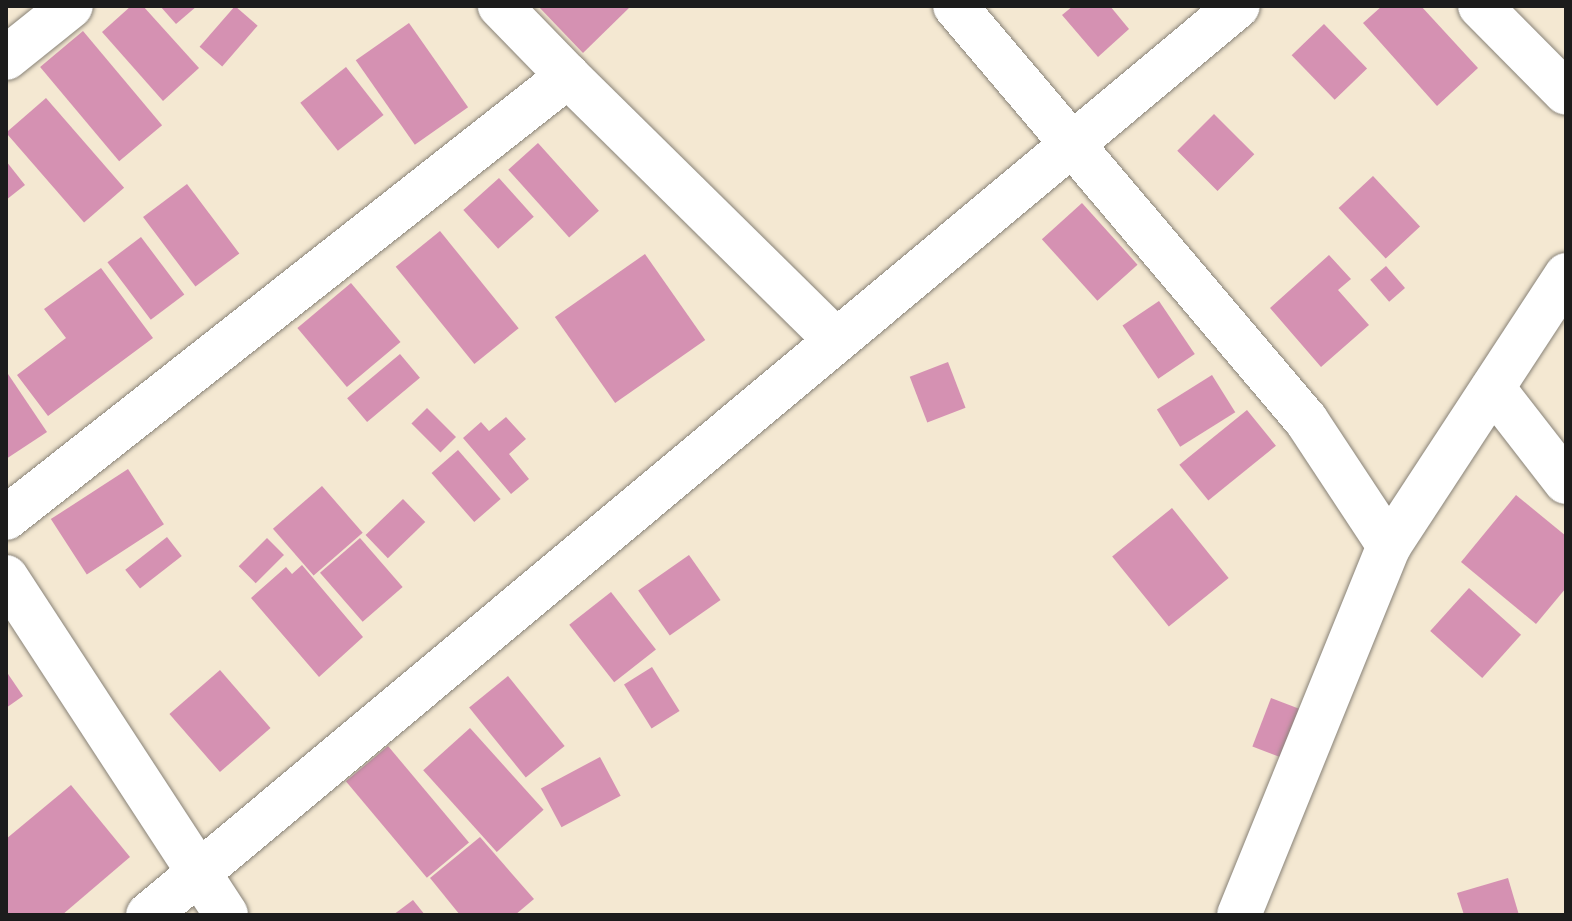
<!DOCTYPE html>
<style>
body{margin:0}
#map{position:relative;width:1572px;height:921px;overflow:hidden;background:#f4e8d2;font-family:Mynerve,sans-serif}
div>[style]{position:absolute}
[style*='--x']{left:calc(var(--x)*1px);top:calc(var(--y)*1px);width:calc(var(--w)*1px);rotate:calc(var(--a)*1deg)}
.building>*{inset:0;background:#d591b2;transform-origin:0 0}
.roads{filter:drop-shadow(0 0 2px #888277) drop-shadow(0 0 2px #888277)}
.street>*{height:44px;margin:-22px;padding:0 22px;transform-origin:22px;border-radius:22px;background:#fff}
span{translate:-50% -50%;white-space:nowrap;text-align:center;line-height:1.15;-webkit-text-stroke:6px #fff;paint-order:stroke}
.frame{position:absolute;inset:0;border:8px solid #1c1c1c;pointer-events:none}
</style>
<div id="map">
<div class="building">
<i style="clip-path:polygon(131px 6px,143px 6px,199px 68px,163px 101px,102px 32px)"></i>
<i style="clip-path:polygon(160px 6px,197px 6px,176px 24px)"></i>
<i style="left:235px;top:6px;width:30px;height:54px;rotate:41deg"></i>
<i style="clip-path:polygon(538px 6px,631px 6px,583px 53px)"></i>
<i style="clip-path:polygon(1073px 6px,1110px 6px,1129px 29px,1098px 57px,1062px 15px)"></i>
<i style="clip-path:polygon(1382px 6px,1421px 6px,1478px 68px,1437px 106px,1363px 23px)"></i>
<i style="left:409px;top:23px;width:103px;height:65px;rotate:55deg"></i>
<i style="left:1324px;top:24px;width:62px;height:45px;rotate:46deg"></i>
<i style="left:83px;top:31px;width:123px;height:56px;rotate:50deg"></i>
<i style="left:346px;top:67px;width:61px;height:58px;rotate:52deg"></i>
<i style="left:46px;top:98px;width:119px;height:53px;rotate:49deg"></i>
<i style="left:1214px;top:114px;width:57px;height:52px;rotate:45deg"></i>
<i style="left:538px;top:143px;width:91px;height:40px;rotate:48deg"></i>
<i style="clip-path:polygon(6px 161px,25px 185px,6px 200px)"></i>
<i style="left:1373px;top:176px;width:69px;height:47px;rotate:47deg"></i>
<i style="left:499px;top:178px;width:52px;height:48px;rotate:48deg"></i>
<i style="left:187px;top:184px;width:87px;height:55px;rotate:53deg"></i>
<i style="left:1082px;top:203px;width:83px;height:54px;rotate:48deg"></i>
<i style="left:440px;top:231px;width:125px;height:57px;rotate:51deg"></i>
<i style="left:141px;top:237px;width:72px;height:42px;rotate:53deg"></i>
<i style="left:645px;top:254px;width:105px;height:110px;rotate:55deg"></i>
<i style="clip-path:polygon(1329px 255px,1351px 279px,1338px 290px,1369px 325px,1321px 367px,1270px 308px)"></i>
<i style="left:1386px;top:266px;width:29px;height:21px;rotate:49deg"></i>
<i style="clip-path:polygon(101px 268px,153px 338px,48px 416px,17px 375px,66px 338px,44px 309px)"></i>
<i style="left:351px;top:283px;width:77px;height:70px;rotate:50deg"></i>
<i style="left:1159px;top:301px;width:64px;height:44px;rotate:56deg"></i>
<i style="left:400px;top:354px;width:31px;height:69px;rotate:50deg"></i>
<i style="left:948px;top:362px;width:49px;height:41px;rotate:69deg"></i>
<i style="clip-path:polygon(6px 371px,47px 432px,6px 459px)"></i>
<i style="left:1212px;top:375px;width:44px;height:65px;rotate:58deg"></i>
<i style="left:427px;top:408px;width:41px;height:22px;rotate:45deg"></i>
<i style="left:1247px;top:410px;width:46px;height:87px;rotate:51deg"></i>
<i style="clip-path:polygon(506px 417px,526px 439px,509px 454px,529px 479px,511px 494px,463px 438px,481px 422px,489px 431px)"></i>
<i style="left:458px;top:450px;width:65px;height:35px;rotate:49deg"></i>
<i style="left:128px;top:469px;width:66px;height:92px;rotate:57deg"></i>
<i style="left:322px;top:486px;width:62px;height:65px;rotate:49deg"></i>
<i style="clip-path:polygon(1516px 495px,1566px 536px,1566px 588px,1536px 624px,1461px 562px)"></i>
<i style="left:403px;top:499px;width:32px;height:52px;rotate:46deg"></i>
<i style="left:1172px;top:508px;width:90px;height:77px;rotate:51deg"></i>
<i style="left:167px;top:537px;width:24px;height:53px;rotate:52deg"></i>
<i style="left:267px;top:538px;width:24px;height:40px;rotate:45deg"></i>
<i style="left:360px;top:538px;width:65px;height:53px;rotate:49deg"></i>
<i style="left:689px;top:555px;width:55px;height:62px;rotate:55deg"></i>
<i style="clip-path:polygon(302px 565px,363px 637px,319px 677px,251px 598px,286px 567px,292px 574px)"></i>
<i style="left:1469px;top:588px;width:70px;height:58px;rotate:42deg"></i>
<i style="left:611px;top:592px;width:73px;height:53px;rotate:52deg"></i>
<i style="left:652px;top:667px;width:52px;height:33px;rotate:58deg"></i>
<i style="left:220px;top:670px;width:77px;height:67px;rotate:49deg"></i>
<i style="clip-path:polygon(6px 671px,23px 696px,6px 708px)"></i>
<i style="left:508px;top:676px;width:90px;height:50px;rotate:51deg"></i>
<i style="left:1271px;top:698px;width:42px;height:52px;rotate:21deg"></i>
<i style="left:470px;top:728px;width:110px;height:63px;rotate:48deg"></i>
<i style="left:388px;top:746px;width:126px;height:55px;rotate:50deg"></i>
<i style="left:600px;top:757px;width:44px;height:67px;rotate:62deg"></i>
<i style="clip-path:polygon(71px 785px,130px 857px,62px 915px,6px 915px,6px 839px)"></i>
<i style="clip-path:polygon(480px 837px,534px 899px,515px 915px,460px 915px,430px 878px)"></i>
<i style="clip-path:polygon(1508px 878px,1519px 915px,1464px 915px,1457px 893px)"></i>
<i style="clip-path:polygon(413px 900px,425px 915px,393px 915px)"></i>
</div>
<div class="roads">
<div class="street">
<i style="--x:955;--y:6;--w:543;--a:49.71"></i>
<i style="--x:1306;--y:420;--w:151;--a:56.6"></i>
<i style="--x:1480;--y:6;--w:122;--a:45.3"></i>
<i style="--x:6;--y:58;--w:83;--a:-38.7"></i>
<i style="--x:568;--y:76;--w:376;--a:44.6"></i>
<i style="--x:1493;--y:388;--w:119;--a:52.2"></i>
<i style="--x:6;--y:518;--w:715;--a:-38.18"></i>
<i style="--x:568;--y:76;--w:98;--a:-134.2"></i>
<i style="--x:6;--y:577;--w:403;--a:56.9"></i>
<i style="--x:148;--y:915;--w:1419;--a:-39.83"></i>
<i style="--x:1239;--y:915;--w:398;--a:-67.9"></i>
<i style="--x:1389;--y:546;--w:324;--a:-56.8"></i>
</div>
</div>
<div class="frame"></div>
</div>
